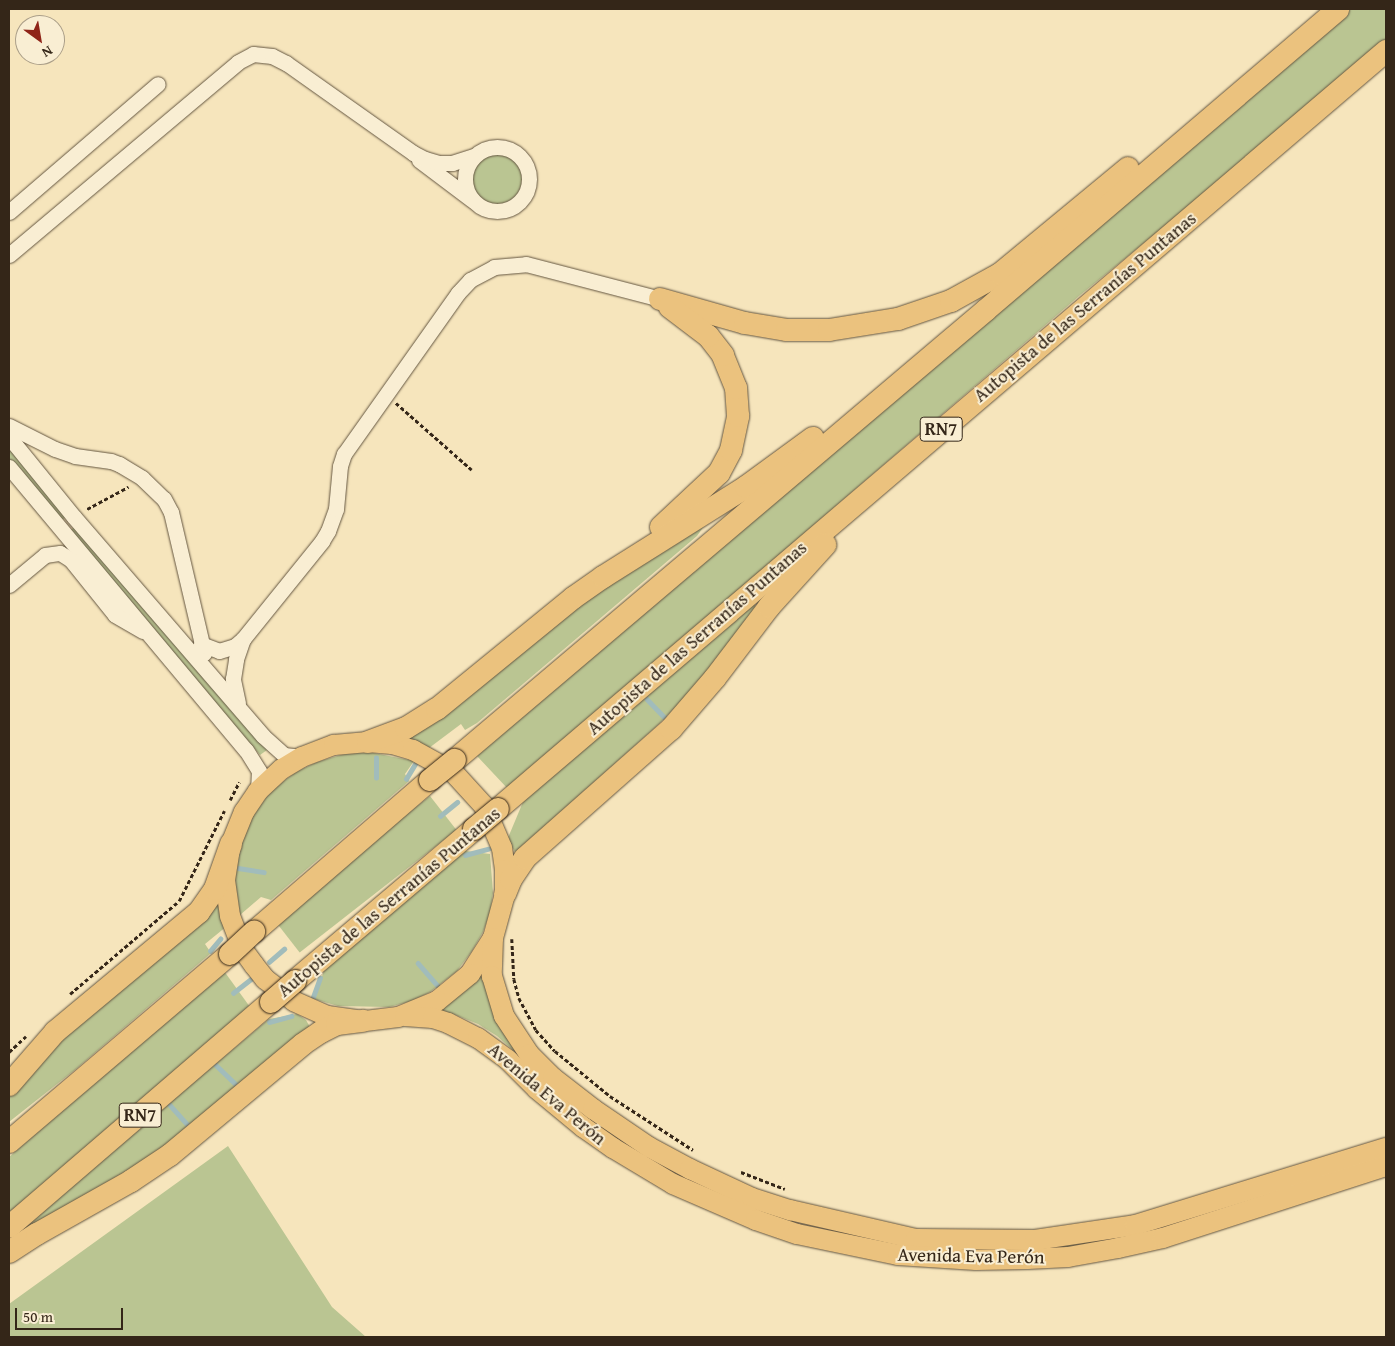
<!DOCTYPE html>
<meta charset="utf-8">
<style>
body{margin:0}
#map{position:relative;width:1395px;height:1346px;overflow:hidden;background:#f6e5bc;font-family:"Gentium Book Plus",serif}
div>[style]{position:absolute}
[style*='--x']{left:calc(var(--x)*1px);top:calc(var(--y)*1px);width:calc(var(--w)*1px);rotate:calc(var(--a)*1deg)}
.green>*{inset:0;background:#bac592;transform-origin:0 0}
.round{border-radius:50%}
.stream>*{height:4.5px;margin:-2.25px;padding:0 2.25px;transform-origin:2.25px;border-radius:2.25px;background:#a1bcbb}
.path>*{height:2.5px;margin-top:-1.25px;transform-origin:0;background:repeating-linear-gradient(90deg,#342618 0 4px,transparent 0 6.5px)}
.roads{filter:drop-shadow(0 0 1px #645641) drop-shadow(0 0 1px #645641)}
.minor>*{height:15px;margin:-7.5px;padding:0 7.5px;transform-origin:7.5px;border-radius:7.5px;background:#f9eed3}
.minor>.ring{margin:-7.5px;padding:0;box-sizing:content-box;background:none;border:15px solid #f9eed3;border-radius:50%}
.major>*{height:20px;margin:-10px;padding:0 10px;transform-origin:10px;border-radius:10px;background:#ebc27e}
.highway>*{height:22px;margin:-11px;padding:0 11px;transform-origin:11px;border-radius:11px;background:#ebc27e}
.bridges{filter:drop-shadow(0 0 1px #342618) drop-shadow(0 0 1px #342618)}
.highway-bridge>*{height:22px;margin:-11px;padding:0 11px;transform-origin:11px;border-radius:11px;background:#ebc27e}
span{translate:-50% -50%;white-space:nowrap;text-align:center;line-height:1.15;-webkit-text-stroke:4px #f9eed3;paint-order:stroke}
.shield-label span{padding:1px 4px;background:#f9eed3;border:1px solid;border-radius:4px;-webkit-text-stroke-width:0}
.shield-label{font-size:18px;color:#342618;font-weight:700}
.street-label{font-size:19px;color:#342618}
.frame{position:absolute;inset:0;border:10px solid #342618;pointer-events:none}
.north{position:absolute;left:15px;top:15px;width:50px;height:50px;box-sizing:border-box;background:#f9eed3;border:1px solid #aa9e88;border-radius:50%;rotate:148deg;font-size:14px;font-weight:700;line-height:20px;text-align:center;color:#342618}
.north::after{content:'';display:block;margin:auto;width:18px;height:22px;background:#8f2418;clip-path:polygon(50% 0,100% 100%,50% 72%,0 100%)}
.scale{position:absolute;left:15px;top:1308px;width:108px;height:22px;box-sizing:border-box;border:2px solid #342618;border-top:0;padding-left:6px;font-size:15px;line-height:18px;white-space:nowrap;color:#342618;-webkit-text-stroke:4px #f9eed3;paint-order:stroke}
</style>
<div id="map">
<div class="green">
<i style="clip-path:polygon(1351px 9px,1386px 9px,1386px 40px,1249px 157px,1079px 296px,508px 789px,477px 756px)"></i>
<i class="round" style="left:472px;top:154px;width:50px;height:50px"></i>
<i style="left:9px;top:446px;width:91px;height:8px;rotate:51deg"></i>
<i style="clip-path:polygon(709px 519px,697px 536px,477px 723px,465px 730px,461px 724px,425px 751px,404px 736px,562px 612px)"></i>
<i style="clip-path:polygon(75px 527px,267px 750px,260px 755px,70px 530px)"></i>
<i style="clip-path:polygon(754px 601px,756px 611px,702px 680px,659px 724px,544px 827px,518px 856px,507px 840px,523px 802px)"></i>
<i style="clip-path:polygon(369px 752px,414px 761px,405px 774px,409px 781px,271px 900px,261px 897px,240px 915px,235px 880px,238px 853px,245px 832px,254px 813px,273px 789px,296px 772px,317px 762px,344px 754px)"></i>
<i style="left:430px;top:796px;width:43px;height:199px;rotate:52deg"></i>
<i style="clip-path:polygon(462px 845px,466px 851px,490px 854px,493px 893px,490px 913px,483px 932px,472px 951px,457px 971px,430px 992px,412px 1001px,389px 1007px,338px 1006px,314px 999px,325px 968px)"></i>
<i style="clip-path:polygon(219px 885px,227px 926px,205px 944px,211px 953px,76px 1069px,9px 1122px,9px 1091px)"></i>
<i style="clip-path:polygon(489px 954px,493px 991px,510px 1031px,522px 1049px,579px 1101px,630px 1136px,691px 1173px,741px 1196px,775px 1209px,893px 1239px,920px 1242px,1032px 1245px,1066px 1242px,1160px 1224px,1386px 1152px,1386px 1158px,1163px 1228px,1068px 1247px,1033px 1249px,924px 1248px,859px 1236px,788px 1219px,760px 1209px,669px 1168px,580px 1110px,497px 1036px,478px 1024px,453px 1014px,431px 1010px,431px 1008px,477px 968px)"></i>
<i style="clip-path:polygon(224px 971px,250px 1007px,9px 1213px,9px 1157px)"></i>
<i style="clip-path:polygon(297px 1014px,306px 1020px,310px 1027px,167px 1147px,9px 1241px,9px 1237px,269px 1019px)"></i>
<i style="clip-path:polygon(228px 1146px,332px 1307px,366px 1337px,9px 1337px,9px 1304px)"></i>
</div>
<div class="stream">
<i style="--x:647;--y:699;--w:28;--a:46"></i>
<i style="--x:376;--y:778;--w:20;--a:-90"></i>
<i style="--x:406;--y:779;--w:17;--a:-59"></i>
<i style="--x:440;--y:816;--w:22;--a:-39"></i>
<i style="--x:465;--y:855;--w:24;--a:-15"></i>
<i style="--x:238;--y:868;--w:26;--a:9"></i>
<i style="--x:210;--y:951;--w:16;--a:-50"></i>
<i style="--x:269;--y:962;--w:20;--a:-41"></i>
<i style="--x:418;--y:963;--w:32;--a:49"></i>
<i style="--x:233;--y:993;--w:23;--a:-38"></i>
<i style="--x:313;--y:997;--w:20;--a:-70"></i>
<i style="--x:269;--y:1022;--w:23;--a:-15"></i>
<i style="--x:216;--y:1065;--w:32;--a:44"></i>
<i style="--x:170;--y:1105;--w:30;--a:48"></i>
</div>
<div class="path">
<i style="--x:396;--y:403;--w:101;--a:41.4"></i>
<i style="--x:87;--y:509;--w:47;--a:-28.2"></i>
<i style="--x:230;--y:800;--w:20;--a:-63"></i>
<i style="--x:512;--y:939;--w:40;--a:87.1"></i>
<i style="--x:514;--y:979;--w:20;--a:75"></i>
<i style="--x:519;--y:998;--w:36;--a:62"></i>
<i style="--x:536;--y:1030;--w:28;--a:48"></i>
<i style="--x:555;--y:1051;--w:71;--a:39.3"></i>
<i style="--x:610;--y:1096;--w:99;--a:33"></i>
<i style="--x:70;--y:994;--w:143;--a:-40.5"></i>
<i style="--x:179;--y:901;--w:101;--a:-63.4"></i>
<i style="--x:9;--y:1052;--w:23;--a:-43"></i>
<i style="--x:741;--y:1172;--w:47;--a:21.1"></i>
</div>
<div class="roads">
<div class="minor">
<i class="ring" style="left:465px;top:147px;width:49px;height:49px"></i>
<i style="--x:419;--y:160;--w:66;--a:37"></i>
<i style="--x:9;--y:212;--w:196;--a:-40.7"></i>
<i style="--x:9;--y:255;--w:299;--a:-40.1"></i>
<i style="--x:238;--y:62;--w:17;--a:-28"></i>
<i style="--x:253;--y:54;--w:19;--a:6"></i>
<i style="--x:272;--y:56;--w:16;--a:27"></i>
<i style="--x:286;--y:63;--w:156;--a:35.3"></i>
<i style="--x:413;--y:153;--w:13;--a:27"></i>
<i style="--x:425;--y:159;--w:15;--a:16"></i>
<i style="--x:439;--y:163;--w:13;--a:0"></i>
<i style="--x:452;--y:163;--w:23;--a:-18"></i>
<i style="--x:9;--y:426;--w:51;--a:26.6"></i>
<i style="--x:55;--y:449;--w:21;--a:19"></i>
<i style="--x:75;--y:456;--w:36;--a:8"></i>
<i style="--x:111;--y:461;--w:9;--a:21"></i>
<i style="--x:119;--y:464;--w:27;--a:31"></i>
<i style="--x:142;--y:478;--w:30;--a:44"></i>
<i style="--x:164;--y:499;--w:15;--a:62"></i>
<i style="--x:171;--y:512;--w:145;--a:76.8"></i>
<i style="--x:9;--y:437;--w:103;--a:50.9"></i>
<i style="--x:74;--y:517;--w:289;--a:49.2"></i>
<i style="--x:263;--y:736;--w:28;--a:42"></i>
<i style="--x:284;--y:755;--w:18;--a:6"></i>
<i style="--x:9;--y:467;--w:369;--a:50.1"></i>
<i style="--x:246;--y:750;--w:25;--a:58"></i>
<i style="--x:259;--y:771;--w:20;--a:93"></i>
<i style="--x:9;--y:585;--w:47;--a:-39.8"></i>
<i style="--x:45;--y:555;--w:15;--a:-8"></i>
<i style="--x:60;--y:553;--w:13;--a:32"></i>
<i style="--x:71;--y:560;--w:70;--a:51.3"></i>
<i style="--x:115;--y:615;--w:32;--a:30"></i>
<i style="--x:201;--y:644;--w:19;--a:21"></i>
<i style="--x:219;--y:651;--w:17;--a:-17"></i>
<i style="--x:235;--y:646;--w:11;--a:-41"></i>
<i style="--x:243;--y:639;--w:126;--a:-51.1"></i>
<i style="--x:322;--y:541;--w:12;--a:-59"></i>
<i style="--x:328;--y:531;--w:23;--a:-70"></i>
<i style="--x:336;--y:509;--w:43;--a:-84.7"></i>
<i style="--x:340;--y:466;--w:13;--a:-72"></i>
<i style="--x:344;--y:454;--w:197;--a:-54.7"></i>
<i style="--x:458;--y:293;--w:18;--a:-47"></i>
<i style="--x:470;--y:280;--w:27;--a:-28"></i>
<i style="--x:494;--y:267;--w:32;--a:-5"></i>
<i style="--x:526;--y:264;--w:138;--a:14.6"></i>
<i style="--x:238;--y:703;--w:25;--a:-102"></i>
<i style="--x:233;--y:679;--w:20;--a:-81"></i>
<i style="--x:236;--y:659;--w:21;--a:-71"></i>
</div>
<div class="major">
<i style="--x:493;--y:938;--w:43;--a:122.6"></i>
<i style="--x:470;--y:974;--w:43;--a:140.7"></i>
<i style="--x:437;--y:1001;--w:42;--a:157.7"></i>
<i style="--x:398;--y:1017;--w:35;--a:173"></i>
<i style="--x:363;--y:1021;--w:36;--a:-172"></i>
<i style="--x:327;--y:1016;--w:36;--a:-156"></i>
<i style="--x:294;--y:1001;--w:36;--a:-143"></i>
<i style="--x:265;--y:979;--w:18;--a:-128"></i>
<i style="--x:254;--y:965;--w:19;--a:-126"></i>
<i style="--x:243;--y:950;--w:36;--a:-111"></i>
<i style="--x:230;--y:916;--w:36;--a:-98"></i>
<i style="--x:225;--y:880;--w:36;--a:-81"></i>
<i style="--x:231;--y:844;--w:35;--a:-68"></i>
<i style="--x:244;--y:812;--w:25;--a:-56"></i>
<i style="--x:258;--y:791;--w:33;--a:-43"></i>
<i style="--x:282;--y:769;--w:23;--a:-31"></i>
<i style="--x:302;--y:757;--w:34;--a:-21"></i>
<i style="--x:334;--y:745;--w:34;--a:-5"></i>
<i style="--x:368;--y:742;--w:24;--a:5"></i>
<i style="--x:392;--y:744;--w:22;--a:16"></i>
<i style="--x:413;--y:750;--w:46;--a:28.8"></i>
<i style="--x:453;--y:772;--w:46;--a:47.6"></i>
<i style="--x:484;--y:806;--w:46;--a:66.8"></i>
<i style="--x:502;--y:848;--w:22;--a:82"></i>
<i style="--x:505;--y:870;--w:24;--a:90"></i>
<i style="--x:505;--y:894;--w:46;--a:105.3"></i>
<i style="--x:493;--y:938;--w:38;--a:92"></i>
<i style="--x:492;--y:976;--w:42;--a:73.3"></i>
<i style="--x:504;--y:1016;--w:45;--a:56.7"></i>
<i style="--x:529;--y:1054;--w:34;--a:45"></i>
<i style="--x:553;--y:1078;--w:51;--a:37.8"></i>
<i style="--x:593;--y:1109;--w:68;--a:34.2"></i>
<i style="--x:649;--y:1147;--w:47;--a:28.2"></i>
<i style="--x:690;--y:1169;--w:68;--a:25.1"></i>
<i style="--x:752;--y:1198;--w:40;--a:18"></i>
<i style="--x:790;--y:1210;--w:129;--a:13"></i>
<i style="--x:916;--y:1239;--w:119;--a:0.5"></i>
<i style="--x:1035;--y:1240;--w:101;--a:-8.5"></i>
<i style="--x:1135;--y:1225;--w:263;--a:-17.1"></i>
<i style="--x:405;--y:1016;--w:28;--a:4"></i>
<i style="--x:433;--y:1018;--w:16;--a:18"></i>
<i style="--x:448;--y:1023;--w:34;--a:27"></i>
<i style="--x:478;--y:1038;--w:37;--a:36"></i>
<i style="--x:508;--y:1060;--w:41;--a:45"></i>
<i style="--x:537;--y:1089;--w:60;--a:39.6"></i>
<i style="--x:583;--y:1127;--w:37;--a:35"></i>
<i style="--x:613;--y:1148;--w:70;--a:31"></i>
<i style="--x:673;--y:1184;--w:90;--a:23.4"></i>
<i style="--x:756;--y:1220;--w:43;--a:18.9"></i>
<i style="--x:797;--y:1234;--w:103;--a:11.7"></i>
<i style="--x:898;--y:1255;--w:78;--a:3.7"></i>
<i style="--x:976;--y:1260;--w:51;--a:-1.1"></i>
<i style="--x:1027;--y:1259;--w:41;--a:-2.8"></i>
<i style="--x:1068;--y:1257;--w:51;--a:-10.2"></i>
<i style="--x:1118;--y:1248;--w:46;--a:-12.5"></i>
<i style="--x:1163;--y:1238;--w:234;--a:-17.9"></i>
</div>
<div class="highway">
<i style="--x:660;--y:299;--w:88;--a:15.8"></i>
<i style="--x:745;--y:323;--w:43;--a:9.5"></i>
<i style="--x:787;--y:330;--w:42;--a:0"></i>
<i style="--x:829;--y:330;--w:70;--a:-9.1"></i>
<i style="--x:898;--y:319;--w:56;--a:-18.8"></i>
<i style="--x:951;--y:301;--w:56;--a:-28.9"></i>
<i style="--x:1000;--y:274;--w:166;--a:-39.6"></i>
<i style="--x:661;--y:527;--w:79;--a:-43"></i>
<i style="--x:719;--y:473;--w:26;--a:-62"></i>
<i style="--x:731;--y:450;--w:35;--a:-78"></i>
<i style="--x:738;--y:416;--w:28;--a:-94"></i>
<i style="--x:736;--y:388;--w:35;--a:-112"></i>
<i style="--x:723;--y:355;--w:24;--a:-128"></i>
<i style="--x:708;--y:336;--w:48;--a:-142.7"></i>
<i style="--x:368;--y:742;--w:40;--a:-20.2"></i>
<i style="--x:406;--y:728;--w:36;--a:-32"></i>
<i style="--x:437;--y:709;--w:176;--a:-39.2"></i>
<i style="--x:573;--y:598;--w:37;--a:-35"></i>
<i style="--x:603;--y:577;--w:169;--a:-32.2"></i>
<i style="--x:746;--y:487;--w:83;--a:-36.2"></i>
<i style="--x:455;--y:760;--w:696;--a:-40.28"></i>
<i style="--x:986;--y:310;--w:463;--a:-40.5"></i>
<i style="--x:498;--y:809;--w:1168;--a:-40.48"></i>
<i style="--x:505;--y:894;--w:16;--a:-68"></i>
<i style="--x:511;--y:879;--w:25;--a:-56"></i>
<i style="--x:525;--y:858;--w:195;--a:-41.5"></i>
<i style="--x:671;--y:729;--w:67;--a:-49.2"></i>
<i style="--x:715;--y:678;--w:89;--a:-52.7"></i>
<i style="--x:769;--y:607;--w:84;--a:-47.9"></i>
<i style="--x:254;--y:932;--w:233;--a:-40.8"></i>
<i style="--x:295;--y:981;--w:235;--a:-40.3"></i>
<i style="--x:9;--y:1085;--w:70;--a:-49"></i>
<i style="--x:55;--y:1032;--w:187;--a:-39.8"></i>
<i style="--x:199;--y:912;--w:28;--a:-55"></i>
<i style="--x:215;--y:889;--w:48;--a:-70.4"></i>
<i style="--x:9;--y:1142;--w:290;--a:-40.4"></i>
<i style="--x:9;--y:1227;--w:345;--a:-40.7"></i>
<i style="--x:9;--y:1252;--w:33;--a:-33"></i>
<i style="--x:37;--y:1234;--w:108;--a:-29.4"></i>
<i style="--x:131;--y:1181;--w:47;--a:-33.7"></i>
<i style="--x:170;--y:1155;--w:173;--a:-39.8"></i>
<i style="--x:303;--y:1044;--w:22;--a:-34"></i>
<i style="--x:321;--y:1032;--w:18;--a:-27"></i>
<i style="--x:337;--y:1024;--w:26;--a:-7"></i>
</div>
</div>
<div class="bridges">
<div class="highway-bridge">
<i style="--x:430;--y:780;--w:32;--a:-39"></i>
<i style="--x:474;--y:829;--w:31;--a:-40"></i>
<i style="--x:230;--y:954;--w:33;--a:-43"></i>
<i style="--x:271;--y:1002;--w:32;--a:-41"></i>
</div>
</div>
<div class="shield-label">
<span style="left:941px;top:429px">RN7</span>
<span style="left:140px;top:1115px">RN7</span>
</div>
<div class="street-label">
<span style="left:1085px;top:307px;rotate:-40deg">Autopista de las Serranías Puntanas</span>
<span style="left:697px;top:638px;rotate:-41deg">Autopista de las Serranías Puntanas</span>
<span style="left:389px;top:902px;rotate:-40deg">Autopista de las Serranías Puntanas</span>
<span style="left:547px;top:1094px;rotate:40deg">Avenida Eva Perón</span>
<span style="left:971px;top:1256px;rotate:1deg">Avenida Eva Perón</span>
</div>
<div class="frame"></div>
<div class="north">N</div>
<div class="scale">50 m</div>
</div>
